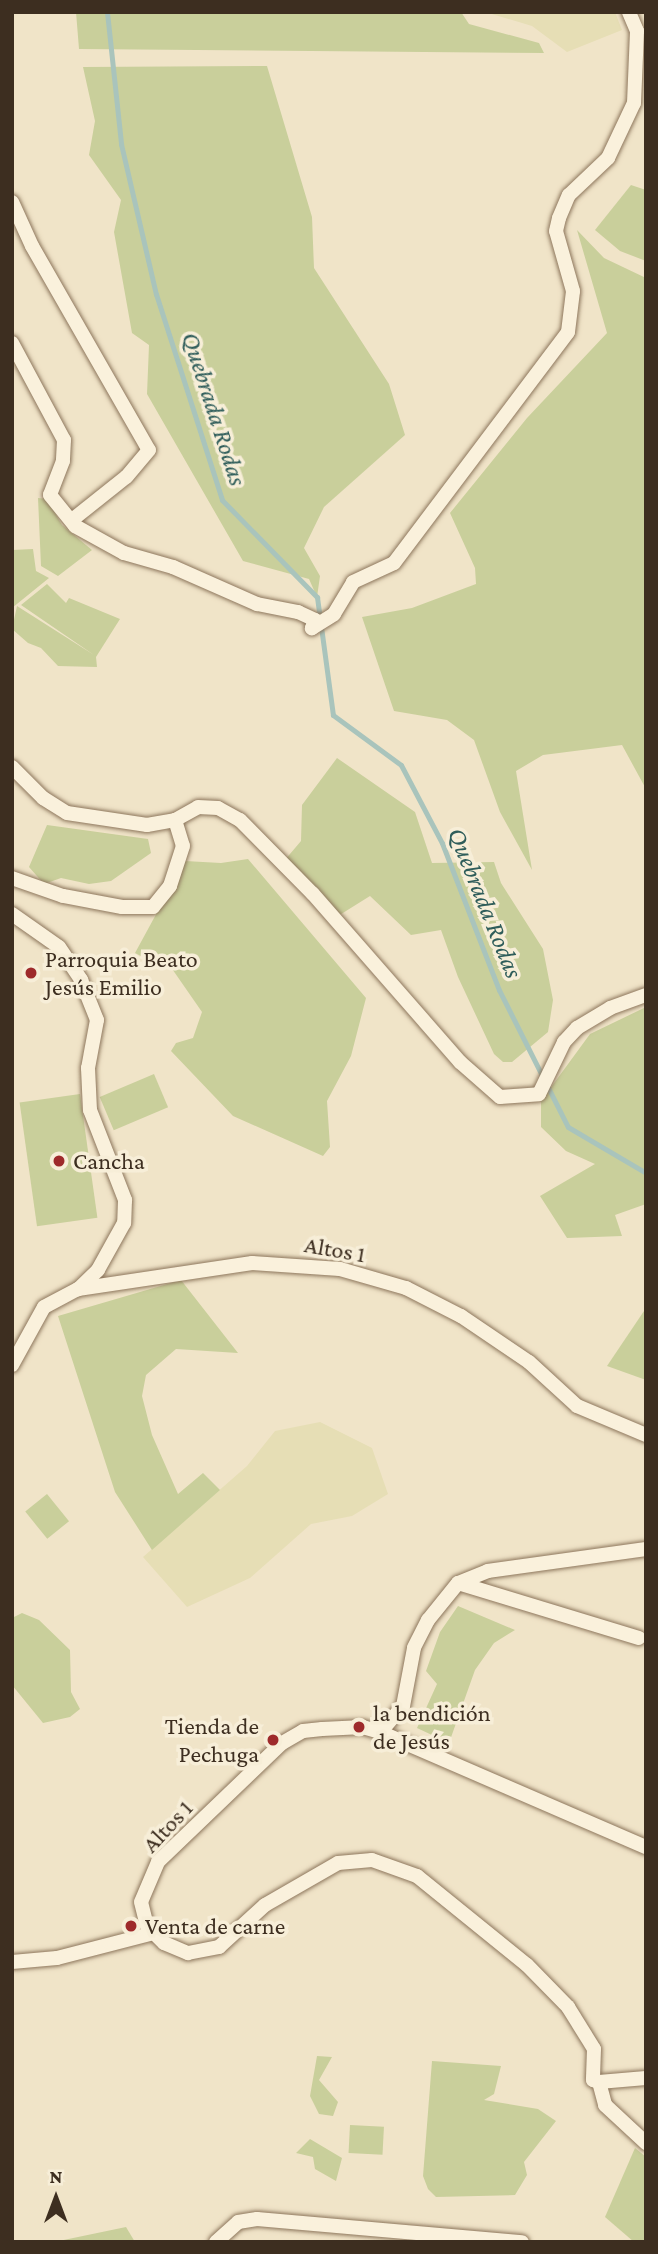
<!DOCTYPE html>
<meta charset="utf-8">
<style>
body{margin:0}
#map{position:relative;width:658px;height:2254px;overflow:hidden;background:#f0e4c8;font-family:"Crimson Pro",serif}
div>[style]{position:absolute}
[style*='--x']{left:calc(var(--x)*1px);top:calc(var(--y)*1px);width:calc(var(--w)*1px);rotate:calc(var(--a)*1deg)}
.farmland>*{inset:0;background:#e6deb5}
.green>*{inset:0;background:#c9cf9b;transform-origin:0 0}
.stream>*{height:5px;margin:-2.5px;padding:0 2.5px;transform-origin:2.5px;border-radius:2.5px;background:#a9c4bc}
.roads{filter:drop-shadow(0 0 2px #8d765c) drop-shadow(0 0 2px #8d765c)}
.minor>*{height:14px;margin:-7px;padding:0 7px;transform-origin:7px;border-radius:7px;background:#faf1dc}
.dots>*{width:19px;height:19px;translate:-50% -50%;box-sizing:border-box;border:4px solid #f7eed8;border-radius:50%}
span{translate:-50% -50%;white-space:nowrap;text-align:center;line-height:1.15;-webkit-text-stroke:7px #f7eed8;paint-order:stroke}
.poi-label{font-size:24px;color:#3d2e20}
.left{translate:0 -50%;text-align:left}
.right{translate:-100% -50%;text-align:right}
.street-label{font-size:24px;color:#3d2e20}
.water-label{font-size:26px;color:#2f5d5a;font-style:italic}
.frame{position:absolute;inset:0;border:14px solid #3d2e20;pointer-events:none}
.north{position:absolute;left:21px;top:2163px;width:70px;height:70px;-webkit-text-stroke:5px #f7eed8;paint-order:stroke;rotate:0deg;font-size:19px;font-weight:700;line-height:28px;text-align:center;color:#3d2e20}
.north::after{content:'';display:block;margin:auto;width:24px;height:32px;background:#3d2e20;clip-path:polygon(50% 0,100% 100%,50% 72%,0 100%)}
</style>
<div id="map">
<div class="farmland">
<i style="clip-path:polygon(485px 12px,615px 12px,622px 30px,567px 52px,532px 26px)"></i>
<i style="clip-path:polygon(320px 1422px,372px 1448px,388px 1494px,352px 1516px,311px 1524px,250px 1578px,187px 1607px,143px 1557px,247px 1466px,275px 1431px)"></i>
</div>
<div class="green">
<i style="clip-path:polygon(76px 12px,461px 12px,469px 24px,539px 43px,544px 53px,79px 49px)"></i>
<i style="clip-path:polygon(267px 66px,312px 217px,314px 268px,389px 384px,405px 435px,324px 507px,304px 548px,320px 576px,317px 597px,309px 579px,243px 561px,147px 394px,149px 345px,132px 333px,114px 232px,121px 200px,89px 155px,95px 121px,83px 67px)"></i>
<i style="clip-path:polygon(631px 185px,646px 190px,646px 261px,620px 251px,595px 230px)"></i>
<i style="clip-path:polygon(577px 230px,604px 258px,646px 278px,646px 789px,622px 745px,543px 755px,516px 771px,532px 870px,500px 812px,474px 740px,447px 720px,394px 711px,362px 617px,412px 608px,476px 584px,475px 568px,450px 513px,527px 418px,607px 333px)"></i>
<i style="clip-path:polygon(38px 498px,47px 499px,62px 525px,92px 550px,58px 576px,41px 566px)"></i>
<i style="clip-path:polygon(33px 549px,36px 571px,49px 578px,12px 608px,12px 550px)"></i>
<i style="clip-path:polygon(47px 584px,66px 603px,69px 598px,120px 619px,96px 657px,97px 667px,58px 666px,41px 648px,28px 643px,12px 629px,17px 606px,94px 655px,21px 605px)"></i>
<i style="clip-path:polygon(337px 758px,415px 812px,432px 863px,494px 862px,501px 883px,543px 949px,553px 1000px,548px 1032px,512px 1062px,503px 1062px,494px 1054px,458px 977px,441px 930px,411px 935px,370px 896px,338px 916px,284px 861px,301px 841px,302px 805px)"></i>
<i style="clip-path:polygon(47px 825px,148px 839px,151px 853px,111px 881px,89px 884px,61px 878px,44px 884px,29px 867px)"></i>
<i style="clip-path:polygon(248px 859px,366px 998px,351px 1056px,327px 1101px,330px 1147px,323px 1156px,233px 1116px,171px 1051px,176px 1043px,193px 1038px,202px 1012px,168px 963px,156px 964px,135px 953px,185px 861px,221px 863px)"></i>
<i style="clip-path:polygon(646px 1007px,646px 1204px,615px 1215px,622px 1236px,567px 1238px,540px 1196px,595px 1164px,566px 1151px,541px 1127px,541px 1101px,590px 1034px)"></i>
<i style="left:154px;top:1074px;width:36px;height:59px;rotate:67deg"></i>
<i style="left:80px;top:1094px;width:125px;height:61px;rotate:82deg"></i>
<i style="clip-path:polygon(181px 1280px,238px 1353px,176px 1349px,146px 1375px,142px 1396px,152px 1435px,178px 1494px,203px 1473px,220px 1490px,152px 1550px,115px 1492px,58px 1316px)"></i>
<i style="clip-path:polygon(646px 1308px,646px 1380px,607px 1366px)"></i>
<i style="left:47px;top:1494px;width:35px;height:28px;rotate:51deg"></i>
<i style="clip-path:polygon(458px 1606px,515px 1630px,494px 1643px,475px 1670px,449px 1743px,417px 1728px,437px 1684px,426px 1671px,440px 1632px)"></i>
<i style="clip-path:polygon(22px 1613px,39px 1620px,70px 1650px,71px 1692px,80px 1709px,70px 1717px,43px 1723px,12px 1685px,12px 1618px)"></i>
<i style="clip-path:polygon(317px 2056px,332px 2057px,319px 2080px,338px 2102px,333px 2116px,319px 2114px,310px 2096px)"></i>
<i style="clip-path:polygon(432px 2061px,501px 2066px,494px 2094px,484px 2100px,538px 2109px,556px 2121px,524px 2162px,527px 2175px,515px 2195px,436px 2197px,428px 2189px,423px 2176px)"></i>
<i style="left:350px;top:2125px;width:34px;height:28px;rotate:3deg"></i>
<i style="clip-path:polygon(310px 2139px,342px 2158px,336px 2181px,315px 2169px,313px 2157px,296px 2153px)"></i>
<i style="clip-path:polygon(635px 2148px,646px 2157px,646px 2242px,634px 2242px,605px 2217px)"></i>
<i style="clip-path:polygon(126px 2227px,135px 2242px,54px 2242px)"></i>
</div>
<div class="stream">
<i style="--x:107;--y:12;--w:133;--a:83.9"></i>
<i style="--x:121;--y:144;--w:154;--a:76.9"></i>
<i style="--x:156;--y:294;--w:216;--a:72.2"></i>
<i style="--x:222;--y:500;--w:136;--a:45.6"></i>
<i style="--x:317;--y:597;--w:119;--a:82.3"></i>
<i style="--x:333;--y:715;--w:84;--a:36.3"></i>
<i style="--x:401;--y:765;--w:88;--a:62.3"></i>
<i style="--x:442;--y:843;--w:158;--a:68.8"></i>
<i style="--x:499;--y:990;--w:153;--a:63.3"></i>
<i style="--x:568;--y:1127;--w:91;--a:30.5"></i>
</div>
<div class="roads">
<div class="minor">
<i style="--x:12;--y:202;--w:48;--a:65.6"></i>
<i style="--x:32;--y:246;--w:235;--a:60.2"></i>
<i style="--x:149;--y:450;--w:35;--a:130"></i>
<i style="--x:126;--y:477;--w:69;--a:141.5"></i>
<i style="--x:12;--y:343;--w:110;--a:61.8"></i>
<i style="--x:64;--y:440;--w:21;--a:93"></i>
<i style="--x:63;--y:461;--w:36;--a:111"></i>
<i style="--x:50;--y:495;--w:40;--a:51"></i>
<i style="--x:75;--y:526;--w:56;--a:28.9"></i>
<i style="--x:124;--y:553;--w:51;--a:15.9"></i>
<i style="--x:173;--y:567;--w:92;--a:23.8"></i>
<i style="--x:257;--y:604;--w:42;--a:11"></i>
<i style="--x:298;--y:612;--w:19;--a:25"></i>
<i style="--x:315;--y:620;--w:9;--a:111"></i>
<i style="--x:312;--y:628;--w:26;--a:-32"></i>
<i style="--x:334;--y:614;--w:37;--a:-59"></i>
<i style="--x:353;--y:582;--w:45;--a:-24.9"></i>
<i style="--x:394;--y:563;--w:289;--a:-53"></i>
<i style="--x:568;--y:332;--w:41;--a:-83"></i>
<i style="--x:573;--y:291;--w:62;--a:-105.8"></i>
<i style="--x:556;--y:231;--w:13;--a:-77"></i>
<i style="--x:559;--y:218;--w:25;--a:-67"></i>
<i style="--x:569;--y:195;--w:54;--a:-43.5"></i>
<i style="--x:608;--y:158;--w:61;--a:-64.7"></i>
<i style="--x:634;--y:103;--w:72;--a:-87.6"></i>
<i style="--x:637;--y:31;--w:21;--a:-113"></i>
<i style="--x:12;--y:767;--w:44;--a:45"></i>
<i style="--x:43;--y:798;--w:28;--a:32"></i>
<i style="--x:67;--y:813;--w:81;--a:8.5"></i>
<i style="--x:147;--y:825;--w:28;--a:-10"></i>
<i style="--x:175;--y:820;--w:27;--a:73"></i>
<i style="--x:183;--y:846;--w:42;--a:108"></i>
<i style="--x:170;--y:886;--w:27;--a:129"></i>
<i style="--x:153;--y:907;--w:31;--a:180"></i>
<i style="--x:122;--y:907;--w:60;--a:-169.4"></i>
<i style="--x:63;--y:896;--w:54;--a:-160.6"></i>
<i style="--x:175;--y:820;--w:26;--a:-29"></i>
<i style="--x:198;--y:807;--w:20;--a:3"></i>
<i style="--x:218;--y:808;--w:25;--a:29"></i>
<i style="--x:240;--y:820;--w:104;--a:45.4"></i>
<i style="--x:313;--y:894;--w:223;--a:48.8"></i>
<i style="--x:460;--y:1062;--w:53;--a:41.2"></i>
<i style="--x:500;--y:1097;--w:39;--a:-4"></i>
<i style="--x:539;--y:1094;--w:58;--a:-64.3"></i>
<i style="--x:564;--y:1042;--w:19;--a:-47"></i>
<i style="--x:577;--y:1028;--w:39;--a:-31"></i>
<i style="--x:610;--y:1008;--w:38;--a:-20"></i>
<i style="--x:12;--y:914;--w:57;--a:35.1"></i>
<i style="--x:59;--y:947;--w:40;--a:56"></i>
<i style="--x:81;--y:980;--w:43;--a:68.2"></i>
<i style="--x:97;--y:1020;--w:49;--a:100.6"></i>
<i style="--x:88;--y:1068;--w:42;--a:87.3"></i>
<i style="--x:90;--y:1110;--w:97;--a:68.7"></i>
<i style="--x:125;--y:1200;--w:23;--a:92"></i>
<i style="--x:124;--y:1223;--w:54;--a:119"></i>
<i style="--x:98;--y:1270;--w:28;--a:136"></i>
<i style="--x:12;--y:1365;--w:66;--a:-61.1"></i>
<i style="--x:44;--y:1307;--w:38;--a:-28"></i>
<i style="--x:78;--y:1289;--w:176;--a:-8.5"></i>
<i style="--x:252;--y:1263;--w:88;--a:3.9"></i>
<i style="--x:340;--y:1269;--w:69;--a:16.1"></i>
<i style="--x:406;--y:1288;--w:62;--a:27"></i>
<i style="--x:461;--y:1316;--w:82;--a:34.1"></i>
<i style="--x:529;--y:1362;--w:65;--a:42.5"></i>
<i style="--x:577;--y:1406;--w:75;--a:22.8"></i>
<i style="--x:646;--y:1549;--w:160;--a:172.1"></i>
<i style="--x:488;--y:1571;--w:32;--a:158"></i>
<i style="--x:458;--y:1583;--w:48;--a:129"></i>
<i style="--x:428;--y:1620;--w:31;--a:117"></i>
<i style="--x:414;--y:1648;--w:59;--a:100.7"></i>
<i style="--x:403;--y:1706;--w:35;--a:131"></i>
<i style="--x:380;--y:1732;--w:18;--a:-164"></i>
<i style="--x:363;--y:1727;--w:41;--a:177.2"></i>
<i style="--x:322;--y:1729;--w:19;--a:174"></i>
<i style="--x:303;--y:1731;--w:24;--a:150"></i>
<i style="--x:282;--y:1743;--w:172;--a:136.2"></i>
<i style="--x:158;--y:1862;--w:43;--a:113"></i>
<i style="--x:141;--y:1902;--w:25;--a:76"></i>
<i style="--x:147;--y:1926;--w:24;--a:45"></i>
<i style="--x:164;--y:1943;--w:26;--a:23"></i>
<i style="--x:188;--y:1953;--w:32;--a:-11"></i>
<i style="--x:219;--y:1947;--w:62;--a:-42.4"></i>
<i style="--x:265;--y:1905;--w:84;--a:-29.9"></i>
<i style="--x:338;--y:1863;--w:34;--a:-5"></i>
<i style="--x:372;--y:1860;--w:48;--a:19.6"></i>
<i style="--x:417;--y:1876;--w:141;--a:39"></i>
<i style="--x:527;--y:1965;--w:59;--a:45.7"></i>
<i style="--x:568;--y:2007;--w:49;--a:58.2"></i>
<i style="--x:594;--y:2049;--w:31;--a:92"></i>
<i style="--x:593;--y:2080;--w:6;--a:18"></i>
<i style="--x:599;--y:2082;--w:24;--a:75"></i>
<i style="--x:605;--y:2105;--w:56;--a:42.8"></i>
<i style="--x:458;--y:1583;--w:189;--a:16.9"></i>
<i style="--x:380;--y:1732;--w:290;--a:23.4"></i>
<i style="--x:12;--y:1962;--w:45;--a:-5.1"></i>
<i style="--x:57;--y:1958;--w:100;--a:-14.5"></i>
<i style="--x:599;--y:2082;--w:47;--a:-4.9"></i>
<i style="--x:216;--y:2242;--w:30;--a:-42"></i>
<i style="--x:238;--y:2222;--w:19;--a:-9"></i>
<i style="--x:257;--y:2219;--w:266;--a:5"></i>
</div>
</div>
<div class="dots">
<i style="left:31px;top:973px;background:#9e2a2b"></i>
<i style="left:59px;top:1161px;background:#9e2a2b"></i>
<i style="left:359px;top:1727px;background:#9e2a2b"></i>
<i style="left:273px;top:1740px;background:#9e2a2b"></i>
<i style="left:131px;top:1926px;background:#9e2a2b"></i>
</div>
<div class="poi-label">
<span class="left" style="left:45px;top:973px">Parroquia Beato<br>Jesús Emilio</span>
<span class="left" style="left:73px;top:1161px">Cancha</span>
<span class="left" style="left:373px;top:1727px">la bendición<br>de Jesús</span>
<span class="right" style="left:259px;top:1740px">Tienda de<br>Pechuga</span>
<span class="left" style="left:145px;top:1926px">Venta de carne</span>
</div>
<div class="street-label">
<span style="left:335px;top:1249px;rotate:10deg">Altos 1</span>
<span style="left:167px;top:1826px;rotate:-47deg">Altos 1</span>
</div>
<div class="water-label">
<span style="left:214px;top:409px;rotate:72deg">Quebrada Rodas</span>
<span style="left:485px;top:903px;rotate:68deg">Quebrada Rodas</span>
</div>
<div class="frame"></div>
<div class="north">N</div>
</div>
